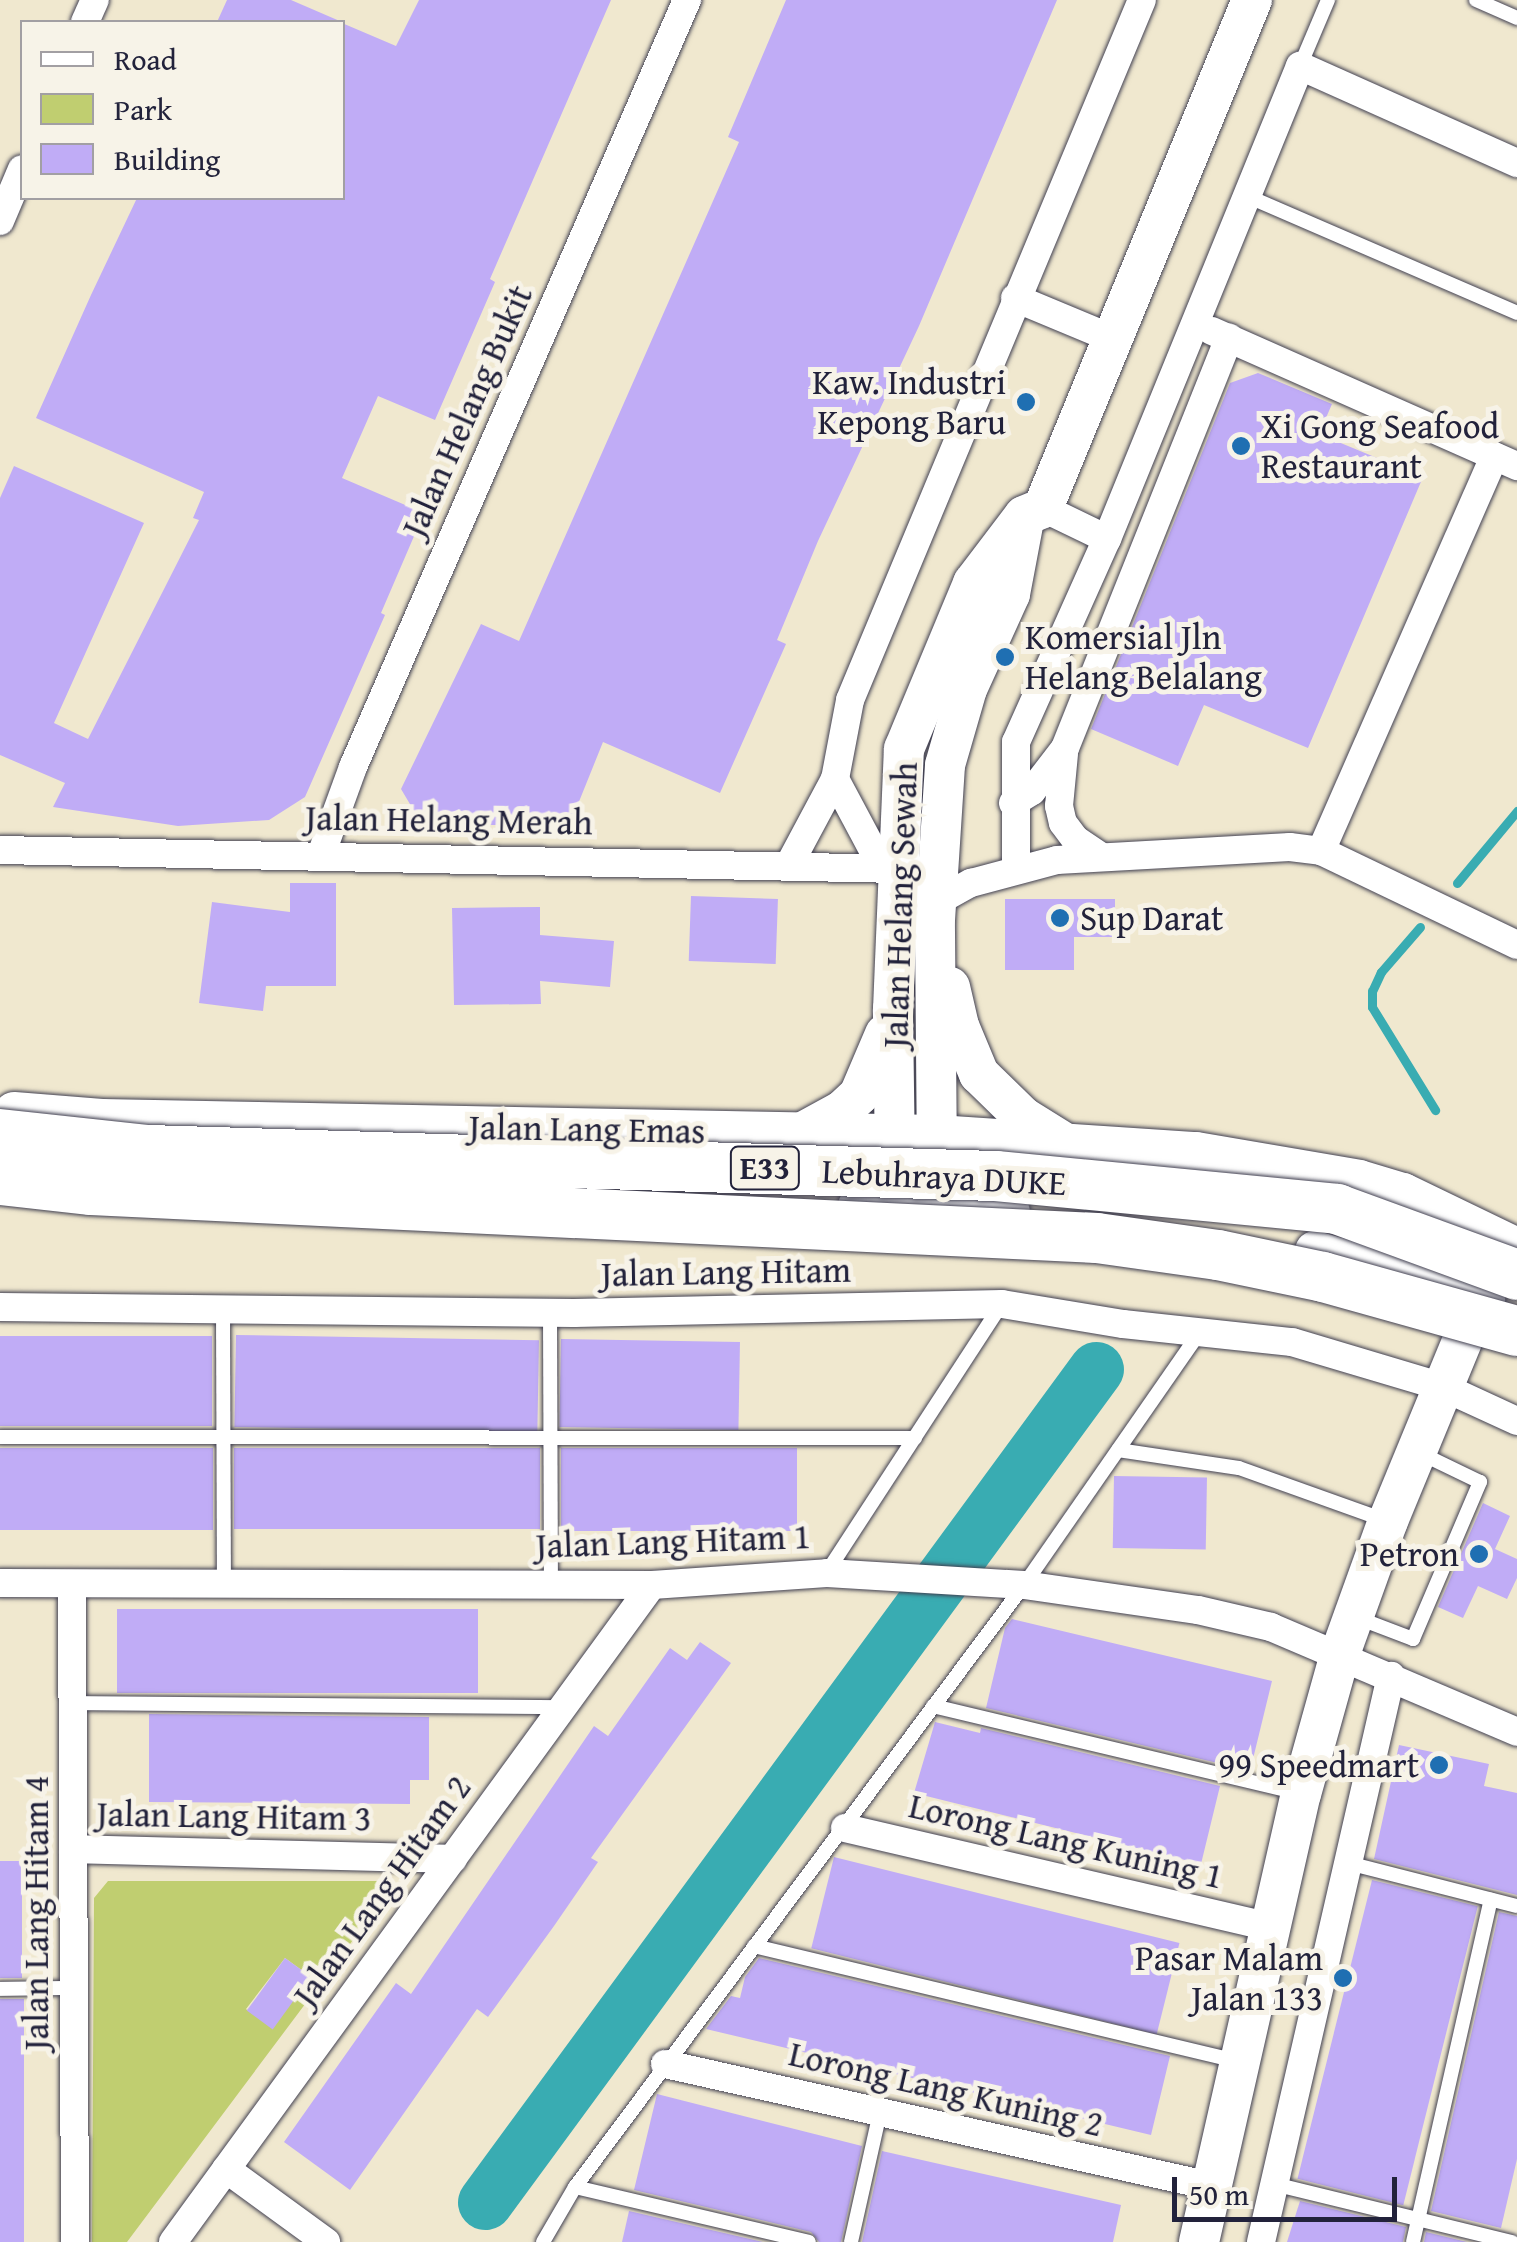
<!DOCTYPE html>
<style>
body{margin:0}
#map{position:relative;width:1517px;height:2242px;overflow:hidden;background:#f0e8cf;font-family:"Gentium Book Plus",serif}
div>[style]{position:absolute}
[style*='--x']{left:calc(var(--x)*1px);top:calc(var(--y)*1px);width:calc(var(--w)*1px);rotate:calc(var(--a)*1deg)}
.green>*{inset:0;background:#c0ce70}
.stream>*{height:9px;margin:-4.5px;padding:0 4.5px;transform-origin:4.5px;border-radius:4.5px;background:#39acb2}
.river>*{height:55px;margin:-27.5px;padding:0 27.5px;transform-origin:27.5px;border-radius:27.5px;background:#39acb2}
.building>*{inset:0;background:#c0acf6;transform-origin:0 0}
.roads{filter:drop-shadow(0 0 2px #414051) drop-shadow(0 0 2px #414051)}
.lane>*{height:14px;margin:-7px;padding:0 7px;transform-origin:7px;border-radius:7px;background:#fff}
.street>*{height:28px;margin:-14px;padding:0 14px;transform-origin:14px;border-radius:14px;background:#fff}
.secondary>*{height:40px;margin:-20px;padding:0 20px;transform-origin:20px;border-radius:20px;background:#fff}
.bridges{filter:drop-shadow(0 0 2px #414051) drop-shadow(0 0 2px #414051)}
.highway-bridge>*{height:50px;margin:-25px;padding:0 25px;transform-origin:25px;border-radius:25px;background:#fff}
.dots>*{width:28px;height:28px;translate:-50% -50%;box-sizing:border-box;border:5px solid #f7f3e8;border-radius:50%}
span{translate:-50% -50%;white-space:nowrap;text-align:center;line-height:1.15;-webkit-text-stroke:10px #f7f3e8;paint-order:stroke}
.shield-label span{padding:2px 8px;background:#f7f3e8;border:2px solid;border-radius:8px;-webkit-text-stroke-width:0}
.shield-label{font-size:32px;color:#22223b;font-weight:700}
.poi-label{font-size:35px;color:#22223b}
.right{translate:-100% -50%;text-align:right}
.left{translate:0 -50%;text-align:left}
.street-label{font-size:35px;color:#22223b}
.legend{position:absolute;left:20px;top:20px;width:325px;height:180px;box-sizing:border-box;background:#f7f3e8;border:2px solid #a29fa3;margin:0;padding:12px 18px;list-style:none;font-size:30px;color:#22223b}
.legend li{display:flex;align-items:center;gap:20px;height:50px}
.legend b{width:50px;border:2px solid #a29fa3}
.scale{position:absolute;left:1172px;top:2177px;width:225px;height:45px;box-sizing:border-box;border:5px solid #22223b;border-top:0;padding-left:12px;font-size:30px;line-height:35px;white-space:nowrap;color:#22223b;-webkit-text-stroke:8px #f7f3e8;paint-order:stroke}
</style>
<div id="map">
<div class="green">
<i style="clip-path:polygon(evenodd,108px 1881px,377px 1881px,377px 1908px,127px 2242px,92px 2242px,94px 1898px,108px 1881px,285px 1958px,311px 1977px,247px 2010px,246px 2009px,285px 1958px)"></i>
</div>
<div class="stream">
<i style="--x:1457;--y:883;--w:94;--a:-50.2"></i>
<i style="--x:1420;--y:927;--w:60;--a:130.9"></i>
<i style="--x:1381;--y:972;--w:21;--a:115"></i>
<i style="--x:1372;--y:991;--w:16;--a:90"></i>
<i style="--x:1372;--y:1007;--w:121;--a:58.5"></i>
</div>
<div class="river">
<i style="--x:485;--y:2202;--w:1033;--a:-53.74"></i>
</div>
<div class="building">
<i style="clip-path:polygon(227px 0,291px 0,342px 22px,217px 22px)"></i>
<i style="clip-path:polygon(419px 0,611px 0,490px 279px,495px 282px,435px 420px,378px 396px,342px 478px,424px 513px,381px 613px,385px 615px,305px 797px,269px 820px,178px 826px,53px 807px,65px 783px,0 755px,0 498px,14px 466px,144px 523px,54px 723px,88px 739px,199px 520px,193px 518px,204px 492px,36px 418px,91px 295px,137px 198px,342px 198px,342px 23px,396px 46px)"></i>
<i style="clip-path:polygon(786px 0,1057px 0,919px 326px,818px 541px,777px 640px,786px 644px,720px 793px,603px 742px,570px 824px,423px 826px,401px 789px,481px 624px,519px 641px,739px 142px,728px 137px)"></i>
<i style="clip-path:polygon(1258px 373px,1332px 404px,1319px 434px,1423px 477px,1308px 748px,1204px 705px,1178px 766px,1091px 729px,1230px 383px)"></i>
<i style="clip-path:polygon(290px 883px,336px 883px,336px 986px,266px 986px,263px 1011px,199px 1003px,212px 902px,290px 912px)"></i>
<i style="left:691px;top:896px;width:87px;height:65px;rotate:2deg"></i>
<i style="clip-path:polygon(1005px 899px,1115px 899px,1115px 937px,1074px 937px,1074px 970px,1005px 970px)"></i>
<i style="clip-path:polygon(540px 907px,540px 935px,614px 941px,610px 987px,540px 981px,541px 1004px,454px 1005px,452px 908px)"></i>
<i style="left:236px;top:1335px;width:303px;height:92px;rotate:1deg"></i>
<i style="left:0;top:1336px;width:212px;height:90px"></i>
<i style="left:561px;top:1339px;width:179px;height:88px;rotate:1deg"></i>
<i style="left:0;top:1448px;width:213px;height:82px"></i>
<i style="left:234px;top:1448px;width:306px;height:81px"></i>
<i style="left:561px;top:1448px;width:236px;height:83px"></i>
<i style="left:1114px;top:1476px;width:93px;height:72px;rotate:1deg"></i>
<i style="clip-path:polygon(1483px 1503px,1510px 1516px,1495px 1549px,1517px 1559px,1517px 1578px,1507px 1599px,1478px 1586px,1463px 1618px,1438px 1607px)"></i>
<i style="left:117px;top:1609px;width:361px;height:84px"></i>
<i style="clip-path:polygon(1012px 1619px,1272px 1681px,1252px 1763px,1228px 1758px,1226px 1765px,986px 1708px,1005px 1628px)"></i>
<i style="clip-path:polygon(700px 1642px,731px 1663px,591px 1858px,598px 1862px,554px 1926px,488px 2017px,477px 2009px,350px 2190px,284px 2142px,396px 1983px,411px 1994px,594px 1726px,608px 1736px,670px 1648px,687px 1660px)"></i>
<i style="clip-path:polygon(149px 1714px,429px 1717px,429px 1780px,410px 1780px,410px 1804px,149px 1802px)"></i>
<i style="clip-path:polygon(935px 1722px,980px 1733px,981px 1728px,1220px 1786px,1201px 1864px,914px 1793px)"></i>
<i style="clip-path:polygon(1399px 1745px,1489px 1764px,1484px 1786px,1517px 1793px,1517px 1895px,1374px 1859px)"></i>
<i style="left:834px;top:1857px;width:356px;height:94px;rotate:14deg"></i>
<i style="left:0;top:1861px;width:22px;height:117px"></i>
<i style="left:1372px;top:1880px;width:109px;height:308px;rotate:14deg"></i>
<i style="clip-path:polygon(1499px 1912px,1517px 1916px,1517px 2159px,1501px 2228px,1431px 2211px)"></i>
<i style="left:285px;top:1958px;width:32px;height:65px;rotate:36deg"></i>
<i style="clip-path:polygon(759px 1958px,1170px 2056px,1151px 2135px,706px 2029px,731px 1996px,740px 1998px,745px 1977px)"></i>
<i style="left:24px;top:1999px;width:243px;height:24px;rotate:90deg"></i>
<i style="clip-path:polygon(657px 2094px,862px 2146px,841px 2242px,819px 2242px,811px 2232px,634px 2190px)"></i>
<i style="clip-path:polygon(882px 2151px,1121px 2205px,1113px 2242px,862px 2242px)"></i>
<i style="clip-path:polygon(1300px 2201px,1406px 2227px,1403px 2242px,1287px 2242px)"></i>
<i style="clip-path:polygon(629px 2211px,763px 2242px,622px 2242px)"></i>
<i style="clip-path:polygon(1426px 2232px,1467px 2242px,1424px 2242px)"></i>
</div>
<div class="roads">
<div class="lane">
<i style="--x:1476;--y:0;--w:45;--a:23.7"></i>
<i style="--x:1300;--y:66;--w:72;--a:-67"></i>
<i style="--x:1247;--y:196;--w:294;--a:23.4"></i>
<i style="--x:223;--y:1312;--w:272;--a:89.8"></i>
<i style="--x:550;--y:1313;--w:272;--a:89.8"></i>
<i style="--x:0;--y:1437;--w:915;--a:0.06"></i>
<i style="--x:1118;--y:1450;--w:122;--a:8.5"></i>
<i style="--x:1239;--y:1468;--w:157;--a:19.7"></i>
<i style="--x:827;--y:1572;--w:319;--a:-56.9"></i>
<i style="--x:1358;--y:1618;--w:59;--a:20.9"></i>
<i style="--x:1413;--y:1639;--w:171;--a:-66.9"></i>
<i style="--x:1480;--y:1482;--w:69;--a:-154.2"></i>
<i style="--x:72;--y:1703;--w:489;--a:0.5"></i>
<i style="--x:933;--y:1706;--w:374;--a:13.4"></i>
<i style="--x:1348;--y:1863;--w:174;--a:14.3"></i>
<i style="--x:754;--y:1946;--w:495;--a:13.4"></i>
<i style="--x:0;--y:1989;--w:74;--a:-0.8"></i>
<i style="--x:1274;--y:2184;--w:245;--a:13.7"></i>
<i style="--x:575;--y:2187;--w:240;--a:13.2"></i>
<i style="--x:543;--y:2242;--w:64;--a:-59.8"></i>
<i style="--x:575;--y:2187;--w:751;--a:-53.28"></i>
<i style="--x:1024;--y:1585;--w:307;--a:-55.2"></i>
<i style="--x:851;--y:2242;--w:133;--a:-77.4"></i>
<i style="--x:1413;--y:2242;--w:351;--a:-77.2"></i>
</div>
<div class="street">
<i style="--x:85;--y:22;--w:24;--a:-66"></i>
<i style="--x:0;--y:221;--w:56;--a:-67.1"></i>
<i style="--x:1015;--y:298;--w:104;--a:22.6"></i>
<i style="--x:1212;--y:331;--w:334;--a:23.9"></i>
<i style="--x:1043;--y:508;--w:71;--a:25.8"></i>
<i style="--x:1064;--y:754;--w:52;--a:95.5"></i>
<i style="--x:1059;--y:806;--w:17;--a:77"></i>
<i style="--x:1063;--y:823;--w:20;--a:53"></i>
<i style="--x:1075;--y:839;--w:30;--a:34"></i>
<i style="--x:835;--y:779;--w:100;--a:61.9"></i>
<i style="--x:1013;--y:803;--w:22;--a:-32"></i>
<i style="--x:1032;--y:791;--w:54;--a:-52.5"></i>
<i style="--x:1065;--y:748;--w:442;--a:-68.2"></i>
<i style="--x:0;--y:850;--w:897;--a:1.21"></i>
<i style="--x:1321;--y:851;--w:431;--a:-66.3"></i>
<i style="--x:321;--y:855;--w:94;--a:-70"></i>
<i style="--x:353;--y:767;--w:837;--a:-66.47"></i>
<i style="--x:789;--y:865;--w:98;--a:-61.9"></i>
<i style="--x:835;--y:779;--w:80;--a:-79.2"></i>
<i style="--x:850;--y:700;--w:758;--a:-67.36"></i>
<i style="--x:1016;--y:868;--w:126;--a:-90"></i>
<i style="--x:1016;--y:742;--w:222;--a:-65.9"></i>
<i style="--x:1107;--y:539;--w:511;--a:-67.8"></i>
<i style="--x:1300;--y:66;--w:238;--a:24.1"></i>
<i style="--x:938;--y:901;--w:38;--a:-29"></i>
<i style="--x:971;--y:883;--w:89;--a:-15"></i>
<i style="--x:1057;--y:860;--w:233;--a:-3.2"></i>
<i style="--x:1290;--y:847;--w:31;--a:7"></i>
<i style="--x:1321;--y:851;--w:217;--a:25.6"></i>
<i style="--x:0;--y:1307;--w:574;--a:0.6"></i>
<i style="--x:574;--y:1313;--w:428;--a:-1.2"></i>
<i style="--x:1002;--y:1304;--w:123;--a:9.4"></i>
<i style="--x:1123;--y:1324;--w:170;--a:6.1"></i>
<i style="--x:1292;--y:1342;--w:158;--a:16.6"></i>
<i style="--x:1443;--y:1387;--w:81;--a:24.7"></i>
<i style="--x:0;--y:1583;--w:652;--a:0.18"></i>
<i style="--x:652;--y:1585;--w:175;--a:-3.9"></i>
<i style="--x:827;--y:1573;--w:197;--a:3.5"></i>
<i style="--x:1024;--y:1585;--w:176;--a:8.2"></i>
<i style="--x:1198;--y:1610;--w:75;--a:13.1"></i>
<i style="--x:1271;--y:1627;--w:267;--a:23.1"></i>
<i style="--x:72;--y:1584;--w:658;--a:89.74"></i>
<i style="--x:845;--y:1828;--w:436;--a:13.1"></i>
<i style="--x:73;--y:1849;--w:380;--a:1.5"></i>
<i style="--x:665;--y:2064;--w:559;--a:12.6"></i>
<i style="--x:226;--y:2169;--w:124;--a:36.1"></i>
<i style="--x:173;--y:2242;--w:813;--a:-53.91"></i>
<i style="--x:1261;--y:2242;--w:581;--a:-77.06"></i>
</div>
<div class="secondary">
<i style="--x:950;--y:987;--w:40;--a:77"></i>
<i style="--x:959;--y:1026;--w:52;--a:67.4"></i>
<i style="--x:979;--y:1074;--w:62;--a:44.3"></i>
<i style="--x:1023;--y:1117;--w:44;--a:31.9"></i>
<i style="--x:14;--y:1112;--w:88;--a:4.5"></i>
<i style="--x:102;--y:1119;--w:835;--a:1.1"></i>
<i style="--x:937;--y:1135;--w:260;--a:3.8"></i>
<i style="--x:1196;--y:1152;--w:165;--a:9.7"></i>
<i style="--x:1359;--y:1180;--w:46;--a:16.5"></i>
<i style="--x:1403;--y:1193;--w:127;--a:25.8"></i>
<i style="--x:801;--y:1133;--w:48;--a:-28.7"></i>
<i style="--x:843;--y:1110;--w:22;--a:-43"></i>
<i style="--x:859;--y:1095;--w:66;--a:-66.9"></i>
<i style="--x:895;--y:1160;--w:151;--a:-90.8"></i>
<i style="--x:893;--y:1009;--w:260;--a:-87.6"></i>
<i style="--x:904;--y:749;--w:180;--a:-67.4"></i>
<i style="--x:973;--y:583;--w:84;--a:-52.7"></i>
<i style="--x:1024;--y:516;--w:21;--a:-23"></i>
<i style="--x:1043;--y:508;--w:549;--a:-67.64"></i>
<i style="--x:937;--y:1162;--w:242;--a:-90.5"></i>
<i style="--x:935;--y:920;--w:155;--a:-86.3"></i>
<i style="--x:945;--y:765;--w:79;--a:-73.9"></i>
<i style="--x:967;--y:689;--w:104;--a:-65.6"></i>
<i style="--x:1010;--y:594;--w:70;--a:-79.3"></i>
<i style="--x:858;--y:1206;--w:79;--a:-0.7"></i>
<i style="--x:937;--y:1205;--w:73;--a:4.7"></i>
<i style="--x:1315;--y:1251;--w:177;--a:15.8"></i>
<i style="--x:1199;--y:2242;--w:459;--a:-77.2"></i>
<i style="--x:1301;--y:1794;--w:145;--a:-74.4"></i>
<i style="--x:1340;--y:1654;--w:141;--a:-70.2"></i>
<i style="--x:1388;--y:1521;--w:247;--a:-67.6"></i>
</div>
</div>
<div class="bridges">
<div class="highway-bridge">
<i style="--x:0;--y:1134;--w:149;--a:6.2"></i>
<i style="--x:148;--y:1150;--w:848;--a:1.76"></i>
<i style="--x:996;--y:1176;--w:343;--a:5.5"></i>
<i style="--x:1337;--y:1209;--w:192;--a:20.1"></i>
<i style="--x:0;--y:1180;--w:92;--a:6.3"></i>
<i style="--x:91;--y:1190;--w:1007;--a:2.73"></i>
<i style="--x:1097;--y:1238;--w:122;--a:8"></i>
<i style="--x:1218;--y:1255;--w:107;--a:11.8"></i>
<i style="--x:1323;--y:1277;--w:201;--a:15.6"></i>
</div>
</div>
<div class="dots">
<i style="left:1026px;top:402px;background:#1f6fb2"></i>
<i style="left:1241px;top:446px;background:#1f6fb2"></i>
<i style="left:1005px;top:657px;background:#1f6fb2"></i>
<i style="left:1060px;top:918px;background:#1f6fb2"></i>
<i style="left:1479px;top:1554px;background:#1f6fb2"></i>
<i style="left:1439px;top:1765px;background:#1f6fb2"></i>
<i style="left:1343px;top:1978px;background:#1f6fb2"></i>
</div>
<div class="shield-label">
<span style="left:765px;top:1168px">E33</span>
</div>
<div class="poi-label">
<span class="right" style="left:1006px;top:402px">Kaw. Industri<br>Kepong Baru</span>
<span class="left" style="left:1261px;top:446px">Xi Gong Seafood<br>Restaurant</span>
<span class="left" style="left:1025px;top:657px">Komersial Jln<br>Helang Belalang</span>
<span class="left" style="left:1080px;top:918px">Sup Darat</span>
<span class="right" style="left:1459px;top:1554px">Petron</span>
<span class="right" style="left:1419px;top:1765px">99 Speedmart</span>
<span class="right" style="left:1323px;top:1978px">Pasar Malam<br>Jalan 133</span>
</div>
<div class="street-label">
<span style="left:467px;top:411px;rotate:-66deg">Jalan Helang Bukit</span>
<span style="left:449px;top:820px;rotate:1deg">Jalan Helang Merah</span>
<span style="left:900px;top:905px;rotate:-88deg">Jalan Helang Sewah</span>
<span style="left:587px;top:1129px;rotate:1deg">Jalan Lang Emas</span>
<span style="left:944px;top:1177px;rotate:3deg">Lebuhraya DUKE</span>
<span style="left:726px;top:1272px;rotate:-1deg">Jalan Lang Hitam</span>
<span style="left:673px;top:1541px;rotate:-2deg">Jalan Lang Hitam 1</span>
<span style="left:234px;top:1816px;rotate:1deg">Jalan Lang Hitam 3</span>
<span style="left:1066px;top:1841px;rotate:13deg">Lorong Lang Kuning 1</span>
<span style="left:382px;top:1891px;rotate:-54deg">Jalan Lang Hitam 2</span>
<span style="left:36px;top:1913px;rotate:-90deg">Jalan Lang Hitam 4</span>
<span style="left:946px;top:2089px;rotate:13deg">Lorong Lang Kuning 2</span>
</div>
<ul class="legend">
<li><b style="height:12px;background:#fff"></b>Road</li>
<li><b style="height:28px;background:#c0ce70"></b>Park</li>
<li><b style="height:28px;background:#c0acf6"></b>Building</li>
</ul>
<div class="scale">50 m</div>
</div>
